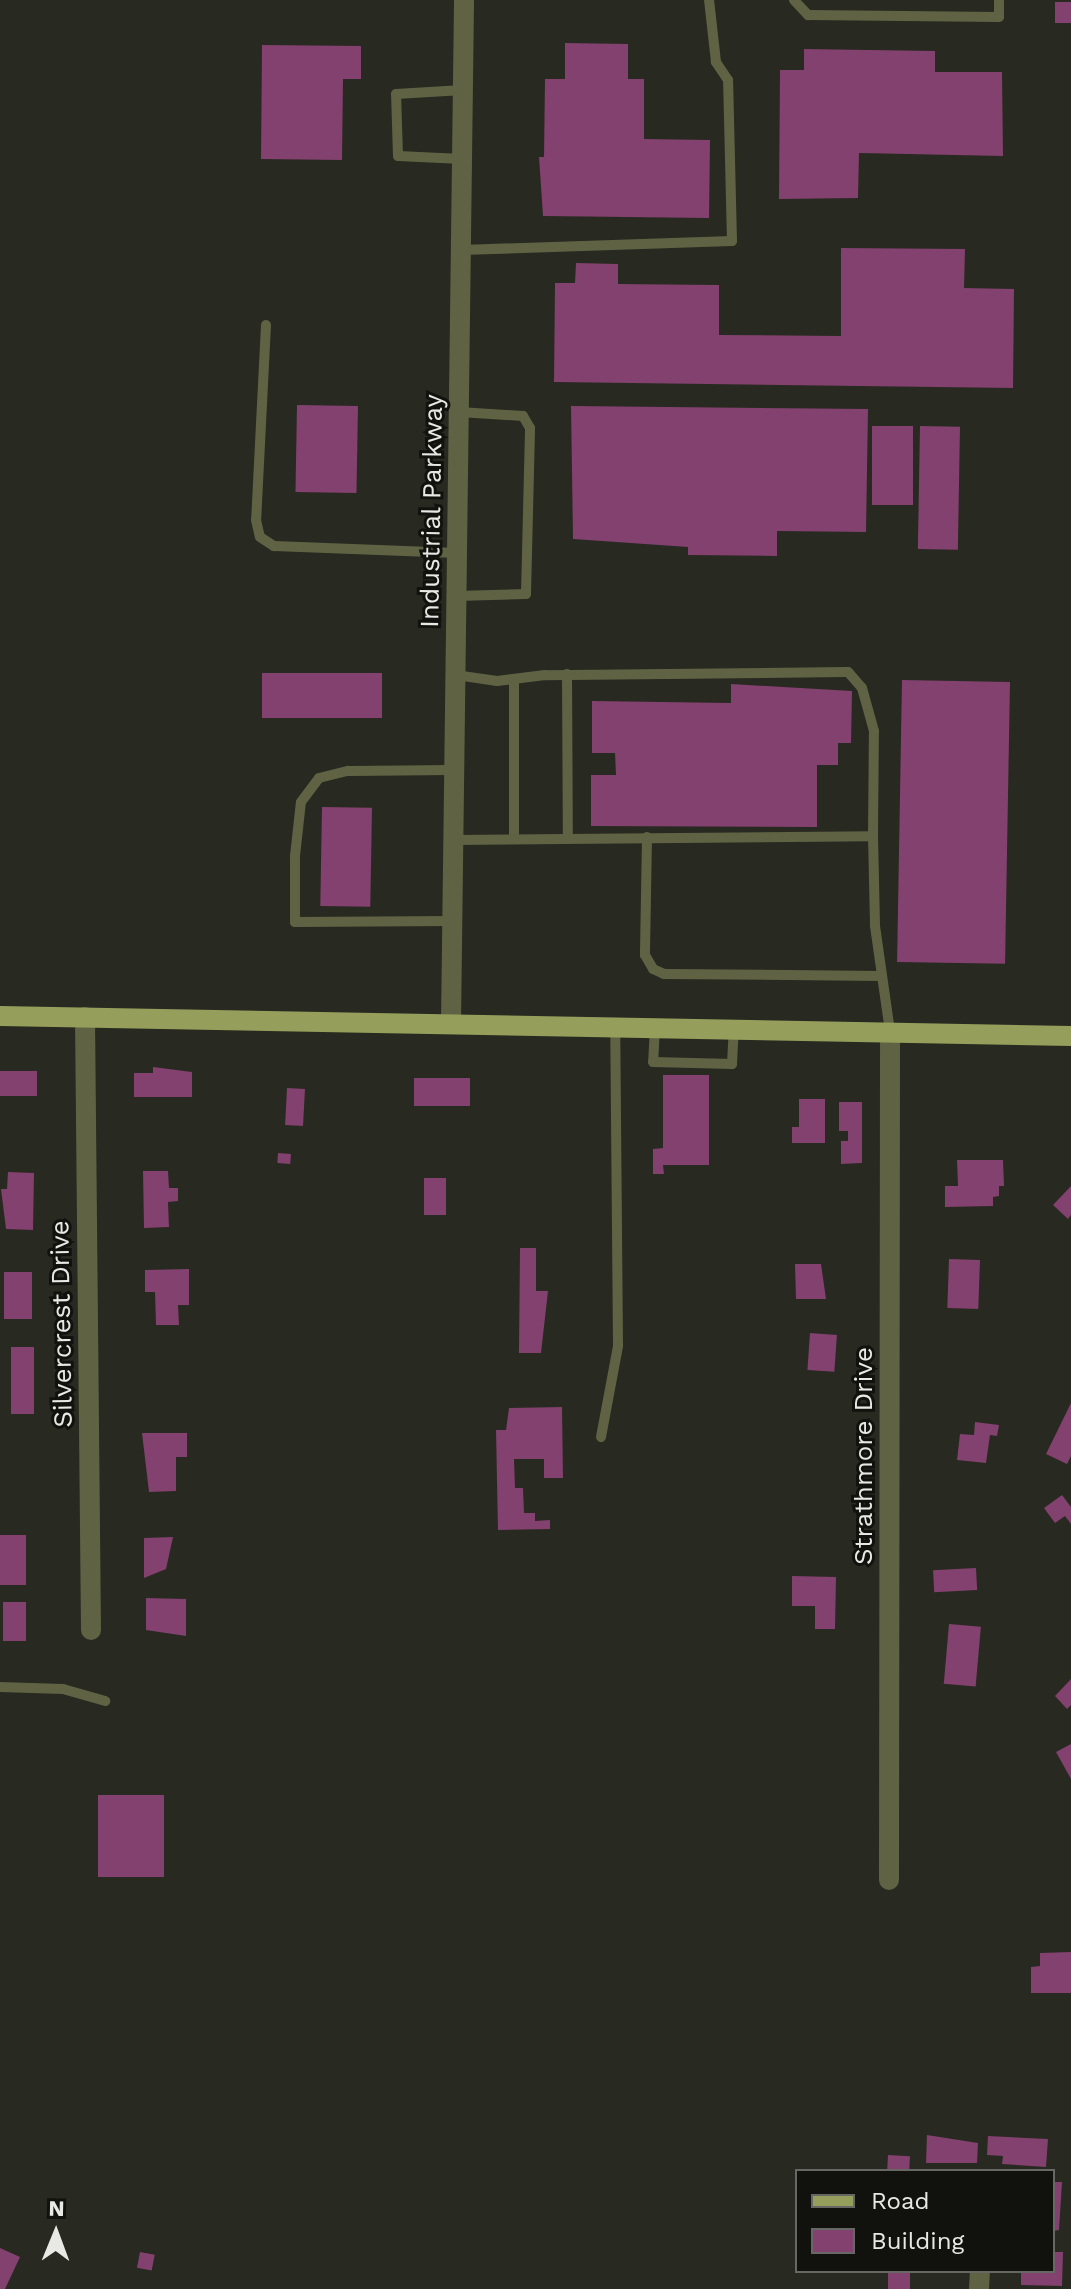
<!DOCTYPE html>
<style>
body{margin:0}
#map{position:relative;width:1071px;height:2289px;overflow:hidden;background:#282920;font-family:"Work Sans",sans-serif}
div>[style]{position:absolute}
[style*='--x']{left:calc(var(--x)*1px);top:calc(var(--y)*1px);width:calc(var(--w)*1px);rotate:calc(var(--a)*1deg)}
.building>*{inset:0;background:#82416e;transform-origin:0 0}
.service>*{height:10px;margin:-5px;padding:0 5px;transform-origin:5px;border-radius:5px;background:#5f6344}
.minor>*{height:20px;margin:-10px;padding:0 10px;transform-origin:10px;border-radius:10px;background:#5f6344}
.tertiary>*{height:20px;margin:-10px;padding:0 10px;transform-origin:10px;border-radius:10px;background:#5f6344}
.primary>*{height:20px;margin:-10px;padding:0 10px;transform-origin:10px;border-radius:10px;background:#959e5b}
span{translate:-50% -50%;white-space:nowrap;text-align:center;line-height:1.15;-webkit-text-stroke:6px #11110d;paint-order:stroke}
.street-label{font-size:26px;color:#e8e9e4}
.legend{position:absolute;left:795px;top:2169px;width:260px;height:104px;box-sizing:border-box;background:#11110d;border:2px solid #676763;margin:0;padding:10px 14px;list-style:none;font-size:24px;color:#e8e9e4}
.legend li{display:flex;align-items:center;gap:16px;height:40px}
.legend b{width:40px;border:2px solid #676763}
.north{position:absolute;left:16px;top:2193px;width:80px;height:80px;-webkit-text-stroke:6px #11110d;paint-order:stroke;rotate:1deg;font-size:22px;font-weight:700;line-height:32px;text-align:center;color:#e8e9e4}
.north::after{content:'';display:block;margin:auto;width:28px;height:36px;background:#e8e9e4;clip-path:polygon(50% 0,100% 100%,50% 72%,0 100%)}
</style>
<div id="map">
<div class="building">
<i style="left:1055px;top:2px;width:16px;height:21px"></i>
<i style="clip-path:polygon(565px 43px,628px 44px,628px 79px,644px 79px,644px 139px,710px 140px,709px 218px,543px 216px,539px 157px,544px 157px,545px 79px,565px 79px)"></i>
<i style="clip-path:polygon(262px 45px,361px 46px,361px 79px,343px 79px,342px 160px,261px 159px)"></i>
<i style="clip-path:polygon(804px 49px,935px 51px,935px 72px,1002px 72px,1003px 156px,859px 153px,858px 198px,779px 199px,780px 70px,804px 70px)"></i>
<i style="clip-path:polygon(841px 248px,965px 249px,964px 288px,1014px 289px,1013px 388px,554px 382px,555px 283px,575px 283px,576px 263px,618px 264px,618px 284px,719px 285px,719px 335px,841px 336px)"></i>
<i style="left:297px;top:405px;width:61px;height:87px;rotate:1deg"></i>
<i style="clip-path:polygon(571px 406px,868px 409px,866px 532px,777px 531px,777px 556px,688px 555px,688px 547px,573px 539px)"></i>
<i style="left:872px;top:426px;width:41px;height:79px"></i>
<i style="left:920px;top:426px;width:40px;height:123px;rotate:1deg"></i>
<i style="left:262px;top:673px;width:120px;height:45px"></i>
<i style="left:902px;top:680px;width:108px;height:282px;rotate:1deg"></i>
<i style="clip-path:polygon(731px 684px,852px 691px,851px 743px,838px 743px,838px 765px,817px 765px,817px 827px,591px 826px,591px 775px,616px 775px,615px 753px,592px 753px,592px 701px,731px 703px)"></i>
<i style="left:322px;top:807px;width:50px;height:99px;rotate:1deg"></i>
<i style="clip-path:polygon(153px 1067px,192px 1072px,192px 1097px,134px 1097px,134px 1073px,153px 1073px)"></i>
<i style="left:0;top:1071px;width:37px;height:25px"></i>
<i style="clip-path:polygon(663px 1075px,709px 1075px,709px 1165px,663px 1165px,664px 1174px,653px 1174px,653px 1149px,663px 1148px)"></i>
<i style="left:414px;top:1078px;width:56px;height:28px"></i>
<i style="left:287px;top:1088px;width:18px;height:37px;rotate:3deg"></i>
<i style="clip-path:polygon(799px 1099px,825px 1099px,825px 1143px,792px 1143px,792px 1127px,799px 1127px)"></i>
<i style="clip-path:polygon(839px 1102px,862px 1102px,862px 1163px,841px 1164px,841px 1141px,848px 1141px,848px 1131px,839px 1131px)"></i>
<i style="left:278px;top:1153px;width:13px;height:10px;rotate:4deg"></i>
<i style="clip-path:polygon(957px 1160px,1003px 1160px,1004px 1186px,999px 1186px,999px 1196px,993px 1197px,993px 1206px,945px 1207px,945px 1186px,958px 1186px)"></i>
<i style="clip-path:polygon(143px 1171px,168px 1171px,169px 1188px,178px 1188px,178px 1201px,168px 1202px,169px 1227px,144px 1228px)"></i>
<i style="clip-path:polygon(8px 1172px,34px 1173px,33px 1230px,6px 1229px,1px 1189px,7px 1189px)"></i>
<i style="left:424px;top:1178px;width:22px;height:37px"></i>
<i style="clip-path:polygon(1071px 1186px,1071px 1215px,1068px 1219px,1053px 1205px)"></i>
<i style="clip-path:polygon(520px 1248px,536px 1248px,536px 1291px,548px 1291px,541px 1353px,519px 1353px)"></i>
<i style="left:949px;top:1259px;width:31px;height:49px;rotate:2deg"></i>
<i style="clip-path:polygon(795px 1264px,821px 1264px,826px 1299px,796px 1299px)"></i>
<i style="clip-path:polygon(189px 1269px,189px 1305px,178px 1305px,179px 1325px,156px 1325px,155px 1292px,145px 1292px,145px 1270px)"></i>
<i style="left:32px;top:1272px;width:47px;height:28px;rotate:90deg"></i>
<i style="left:810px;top:1333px;width:27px;height:37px;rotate:4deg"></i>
<i style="left:11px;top:1347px;width:23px;height:67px"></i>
<i style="clip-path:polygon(1071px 1403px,1071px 1456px,1067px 1464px,1046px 1454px)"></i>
<i style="clip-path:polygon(562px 1407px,563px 1478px,544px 1478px,544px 1459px,514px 1459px,515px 1488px,523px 1488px,524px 1513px,535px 1513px,535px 1521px,550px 1520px,550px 1529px,498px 1530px,496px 1430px,506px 1430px,509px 1408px)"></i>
<i style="clip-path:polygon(975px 1422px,999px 1425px,997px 1436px,990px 1435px,986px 1463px,957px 1460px,960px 1434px,974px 1435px)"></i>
<i style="clip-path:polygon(142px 1433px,187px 1433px,187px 1457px,176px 1457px,176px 1491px,149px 1492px)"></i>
<i style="clip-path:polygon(1062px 1495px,1071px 1507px,1071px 1524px,1065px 1516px,1055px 1523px,1044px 1508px)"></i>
<i style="left:0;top:1535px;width:26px;height:50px"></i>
<i style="clip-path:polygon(173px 1537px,166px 1569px,144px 1578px,144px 1538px)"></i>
<i style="left:976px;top:1568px;width:22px;height:43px;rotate:87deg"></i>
<i style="clip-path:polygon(792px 1576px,836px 1577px,835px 1629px,815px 1629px,815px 1606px,792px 1606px)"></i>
<i style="clip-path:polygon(146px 1598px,186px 1599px,186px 1636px,146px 1630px)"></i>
<i style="left:3px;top:1602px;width:23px;height:39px"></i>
<i style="left:949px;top:1624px;width:32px;height:60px;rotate:5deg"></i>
<i style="clip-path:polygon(1071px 1679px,1071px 1705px,1067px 1709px,1055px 1696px)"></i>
<i style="clip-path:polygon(1071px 1744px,1071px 1779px,1056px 1752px)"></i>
<i style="left:98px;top:1795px;width:66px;height:82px"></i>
<i style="clip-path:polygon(1071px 1952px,1071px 1993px,1031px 1993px,1031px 1967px,1040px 1966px,1040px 1953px)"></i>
<i style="clip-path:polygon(927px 2135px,978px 2143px,977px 2163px,926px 2163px)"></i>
<i style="clip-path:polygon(988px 2136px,1048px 2139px,1046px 2167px,1002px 2164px,1003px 2156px,987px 2155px)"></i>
<i style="left:888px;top:2155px;width:22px;height:16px;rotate:3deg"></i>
<i style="clip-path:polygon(1053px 2182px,1062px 2182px,1059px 2230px,1053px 2231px)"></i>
<i style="clip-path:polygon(0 2248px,20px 2257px,5px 2289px,0 2289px)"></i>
<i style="left:140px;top:2252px;width:15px;height:16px;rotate:11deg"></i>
<i style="clip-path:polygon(1053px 2252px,1063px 2252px,1062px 2286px,1021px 2285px,1021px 2271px,1053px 2271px)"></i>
<i style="left:888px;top:2271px;width:22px;height:18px"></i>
</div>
<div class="service">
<i style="--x:794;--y:0;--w:21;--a:47"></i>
<i style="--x:808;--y:15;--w:191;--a:0.6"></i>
<i style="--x:999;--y:17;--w:17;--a:-90"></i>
<i style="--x:462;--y:159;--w:64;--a:-177.3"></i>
<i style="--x:398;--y:156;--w:62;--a:-91.8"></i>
<i style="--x:396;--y:94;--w:67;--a:-3.4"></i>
<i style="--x:461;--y:250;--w:271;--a:-1.9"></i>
<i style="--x:732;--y:241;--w:161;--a:-91.4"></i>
<i style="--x:728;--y:80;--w:22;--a:-124"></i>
<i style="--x:716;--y:62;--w:62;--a:-96.4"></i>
<i style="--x:266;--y:325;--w:195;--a:92.9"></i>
<i style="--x:256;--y:520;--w:17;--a:77"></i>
<i style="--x:260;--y:537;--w:17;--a:33"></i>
<i style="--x:274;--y:546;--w:183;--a:2.2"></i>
<i style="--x:457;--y:596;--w:69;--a:-1.7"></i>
<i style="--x:526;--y:594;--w:166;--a:-88.6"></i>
<i style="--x:530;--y:428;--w:14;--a:-120"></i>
<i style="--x:523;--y:416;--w:64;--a:-176.4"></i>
<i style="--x:567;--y:674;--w:164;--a:89.7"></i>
<i style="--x:873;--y:836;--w:90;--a:88.7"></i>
<i style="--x:875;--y:926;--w:107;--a:81.9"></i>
<i style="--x:647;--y:837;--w:118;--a:91"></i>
<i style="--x:645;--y:955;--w:16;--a:60"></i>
<i style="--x:653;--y:969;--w:12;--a:24"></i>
<i style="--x:664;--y:974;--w:218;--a:0.5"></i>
<i style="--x:514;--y:839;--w:160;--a:-90"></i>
<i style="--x:453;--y:840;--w:420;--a:-0.5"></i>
<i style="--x:873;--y:836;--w:105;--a:-89.5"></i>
<i style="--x:874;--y:731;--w:45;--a:-105.6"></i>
<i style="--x:862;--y:688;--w:21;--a:-131"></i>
<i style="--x:848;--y:672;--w:303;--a:179.4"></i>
<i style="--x:545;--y:675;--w:48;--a:172.9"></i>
<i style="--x:497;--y:681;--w:41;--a:-171.7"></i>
<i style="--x:452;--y:921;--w:157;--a:179.6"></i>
<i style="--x:295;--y:922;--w:66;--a:-90"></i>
<i style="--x:295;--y:856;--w:54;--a:-83.7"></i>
<i style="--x:301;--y:802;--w:30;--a:-53"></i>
<i style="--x:319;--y:778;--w:30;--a:-14"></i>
<i style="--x:348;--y:771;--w:106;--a:-0.5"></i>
<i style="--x:655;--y:1027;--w:35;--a:93"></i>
<i style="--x:653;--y:1062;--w:79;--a:1.5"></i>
<i style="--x:732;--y:1064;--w:36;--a:-87"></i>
<i style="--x:601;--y:1437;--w:93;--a:-79.4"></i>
<i style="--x:618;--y:1346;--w:320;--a:-90.5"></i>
<i style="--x:0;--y:1687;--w:63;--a:1.8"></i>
<i style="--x:63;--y:1689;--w:44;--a:15.9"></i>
</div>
<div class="minor">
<i style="--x:85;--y:1017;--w:613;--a:89.44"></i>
<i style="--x:889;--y:1880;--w:848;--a:-89.93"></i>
<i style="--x:979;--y:2289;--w:18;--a:-87"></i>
</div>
<div class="tertiary">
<i style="--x:451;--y:1023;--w:1023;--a:-89.27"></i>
</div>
<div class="primary">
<i style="--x:0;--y:1016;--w:1071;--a:1.07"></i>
</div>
<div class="street-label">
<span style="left:432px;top:511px;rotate:-89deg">Industrial Parkway</span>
<span style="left:62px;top:1324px;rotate:-91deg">Silvercrest Drive</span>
<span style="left:864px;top:1456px;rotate:-90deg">Strathmore Drive</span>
</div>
<ul class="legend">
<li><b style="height:10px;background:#959e5b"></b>Road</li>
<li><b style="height:22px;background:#82416e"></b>Building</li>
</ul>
<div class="north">N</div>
</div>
